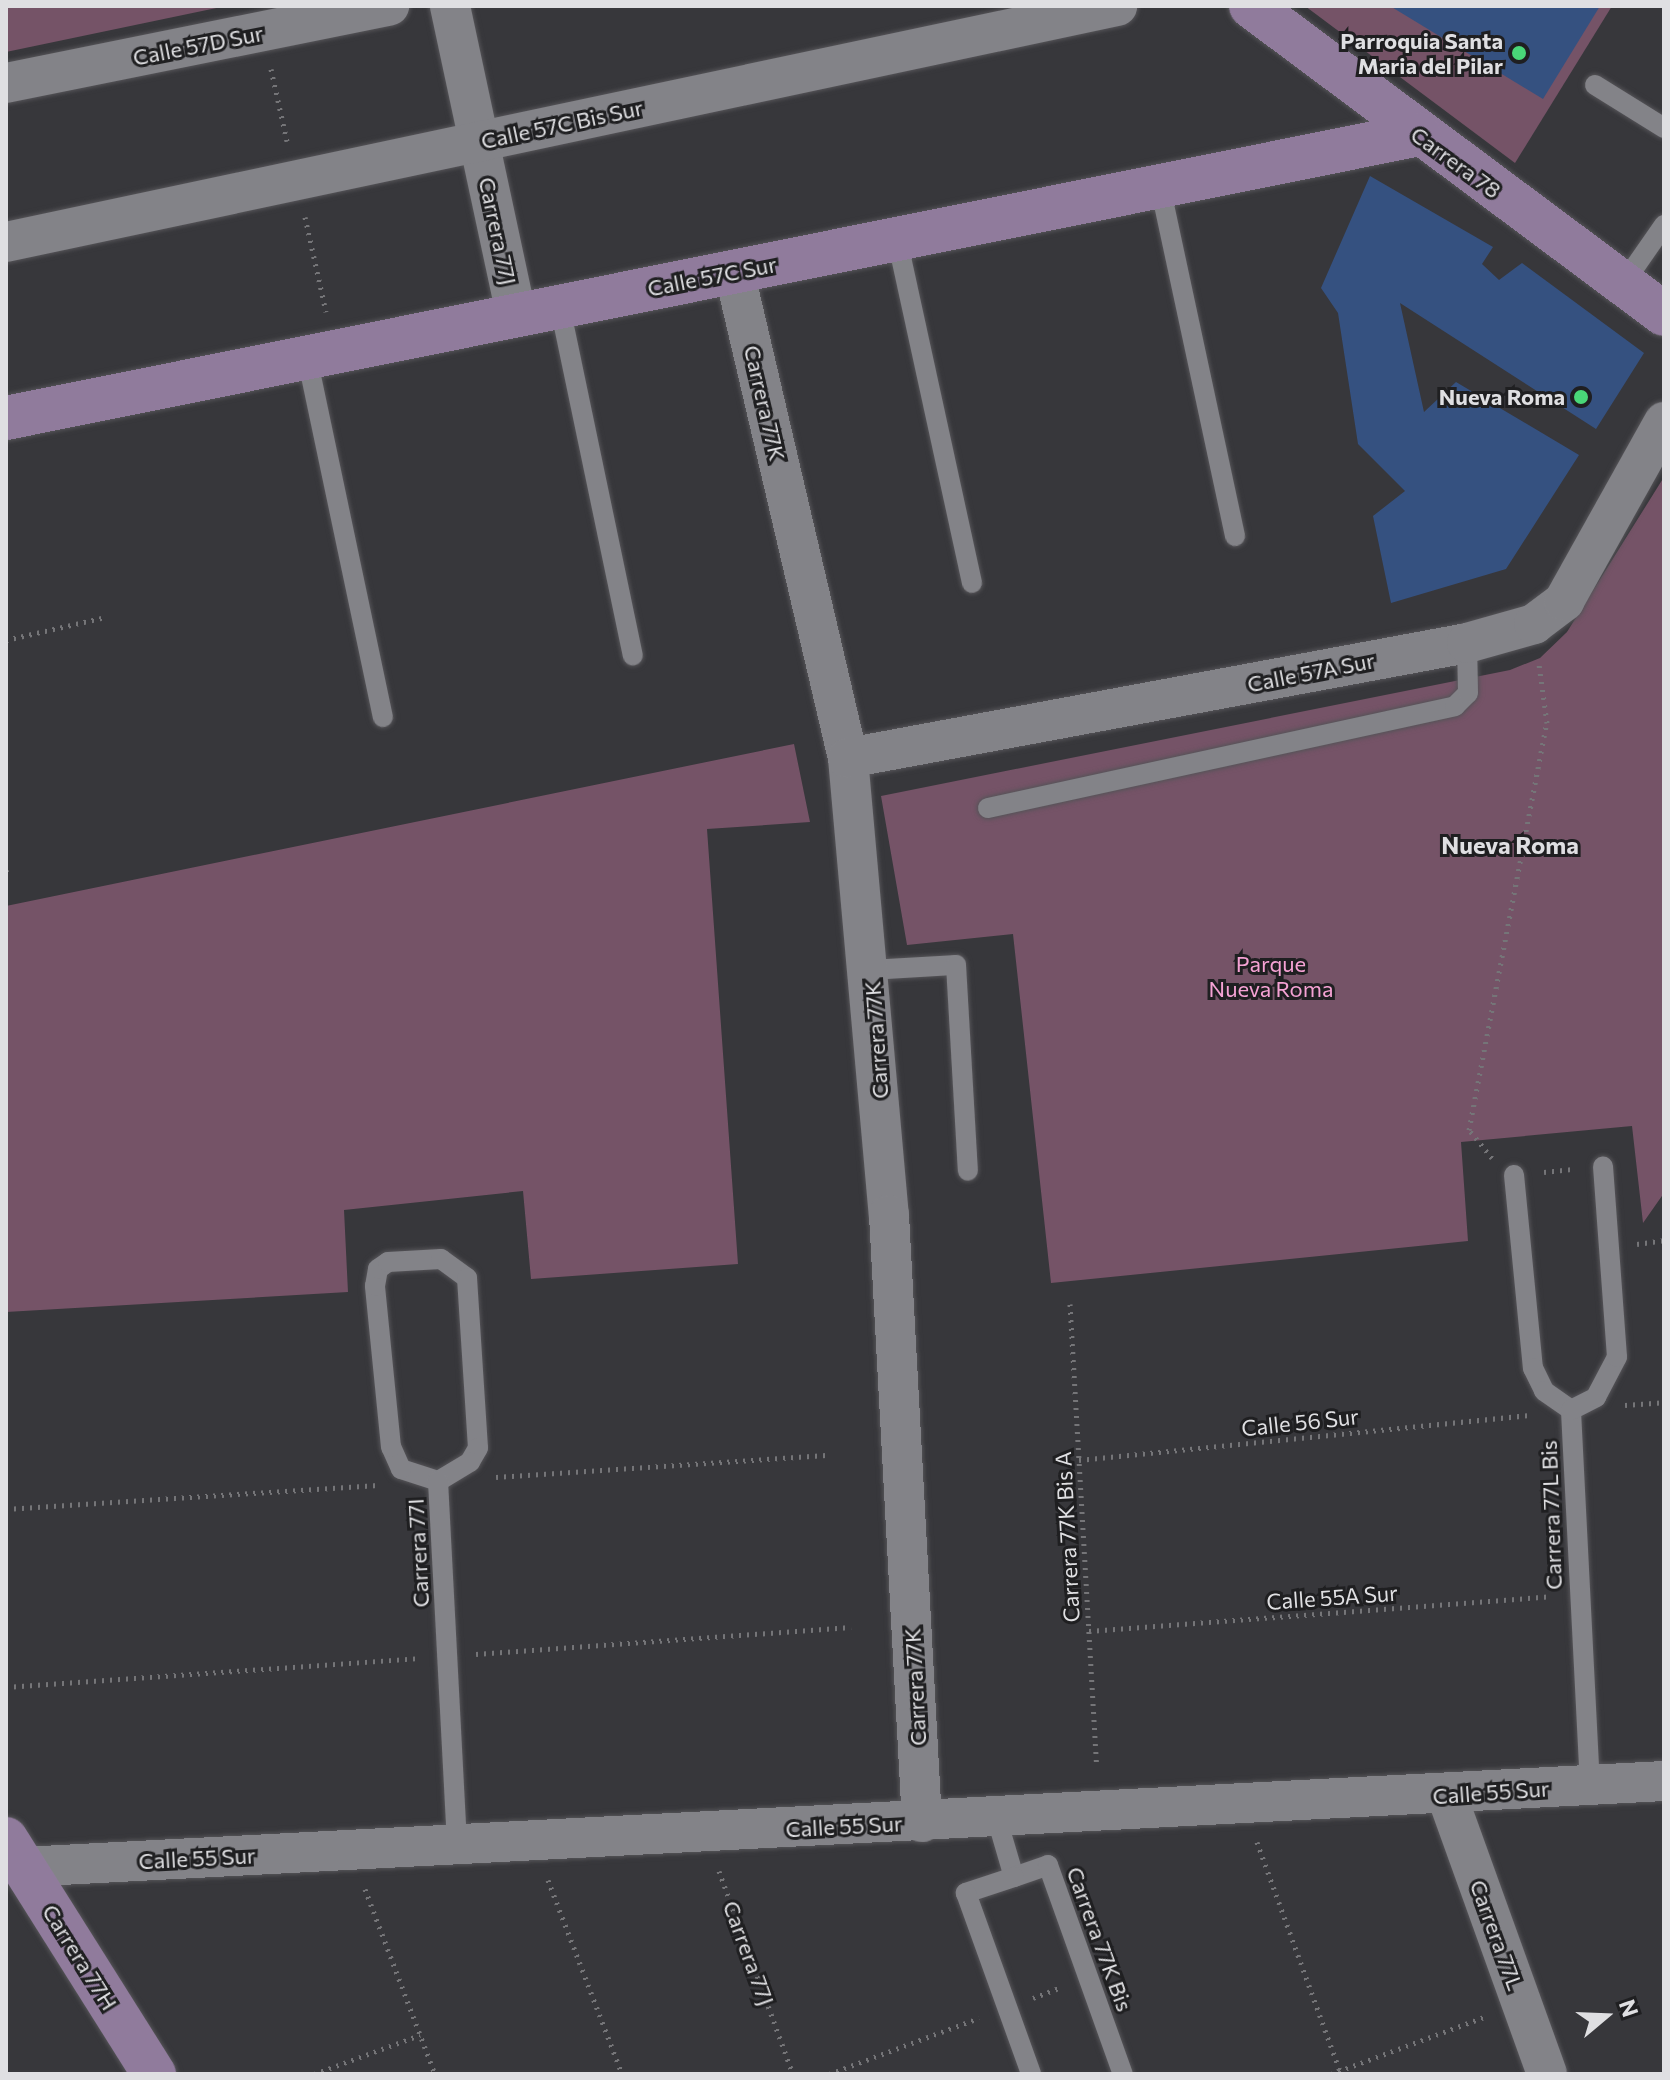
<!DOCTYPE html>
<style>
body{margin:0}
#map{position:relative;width:1670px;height:2080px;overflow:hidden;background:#37373b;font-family:Commissioner,sans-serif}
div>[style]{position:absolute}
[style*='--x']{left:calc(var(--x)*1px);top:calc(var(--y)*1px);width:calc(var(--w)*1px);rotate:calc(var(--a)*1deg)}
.green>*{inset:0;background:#755367}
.building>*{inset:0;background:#355180}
.path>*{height:5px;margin-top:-2.5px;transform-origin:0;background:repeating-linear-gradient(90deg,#757578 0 2px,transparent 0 8px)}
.roads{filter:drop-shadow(0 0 2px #555458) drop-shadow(0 0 2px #555458)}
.lane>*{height:20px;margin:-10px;padding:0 10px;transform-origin:10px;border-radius:10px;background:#838388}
.street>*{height:40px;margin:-20px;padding:0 20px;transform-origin:20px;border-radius:20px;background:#838388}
.secondary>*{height:44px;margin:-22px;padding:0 22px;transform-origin:22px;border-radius:22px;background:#907b9c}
.dots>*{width:22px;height:22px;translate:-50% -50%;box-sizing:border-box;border:4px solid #1f1f21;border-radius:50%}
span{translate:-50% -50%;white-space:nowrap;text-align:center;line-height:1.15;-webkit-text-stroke:6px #1f1f21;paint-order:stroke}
.poi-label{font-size:22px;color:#dfdfe2;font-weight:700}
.right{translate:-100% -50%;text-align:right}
.street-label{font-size:22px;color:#dfdfe2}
.park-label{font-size:22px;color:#f5a2d4}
.neighbourhood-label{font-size:24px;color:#dfdfe2;font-weight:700}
.frame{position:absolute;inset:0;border:8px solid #dfdfe2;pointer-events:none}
.north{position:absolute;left:1566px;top:1976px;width:80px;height:80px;-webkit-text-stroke:6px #1f1f21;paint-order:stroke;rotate:71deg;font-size:22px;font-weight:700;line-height:32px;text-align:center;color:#dfdfe2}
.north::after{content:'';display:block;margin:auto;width:28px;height:36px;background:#dfdfe2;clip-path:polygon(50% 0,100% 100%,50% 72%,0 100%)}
</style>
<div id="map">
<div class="green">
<i style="clip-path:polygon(6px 6px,226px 6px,6px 52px)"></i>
<i style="clip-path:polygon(1305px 6px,1612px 6px,1515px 163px)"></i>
<i style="clip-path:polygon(1664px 477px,1664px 1193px,1643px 1223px,1632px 1126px,1461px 1142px,1468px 1241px,1051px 1283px,1013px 934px,907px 945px,881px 796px,1510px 670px,1540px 658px,1567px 632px)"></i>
<i style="clip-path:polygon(794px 744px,810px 822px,707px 829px,738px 1264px,531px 1279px,523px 1191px,344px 1210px,348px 1292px,6px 1312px,6px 906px)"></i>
</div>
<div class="building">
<i style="clip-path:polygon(1390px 6px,1600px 6px,1543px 99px)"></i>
<i style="clip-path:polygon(1370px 176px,1493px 247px,1482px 264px,1499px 280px,1522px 263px,1644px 353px,1596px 429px,1400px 303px,1424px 412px,1456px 382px,1579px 455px,1506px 569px,1391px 603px,1373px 516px,1405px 491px,1358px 444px,1338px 313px,1321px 288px)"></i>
</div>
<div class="path">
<i style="--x:271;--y:69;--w:74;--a:77.5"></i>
<i style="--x:305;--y:217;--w:97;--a:77.5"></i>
<i style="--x:6;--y:640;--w:103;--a:-13"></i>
<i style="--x:6;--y:870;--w:3;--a:72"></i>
<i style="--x:1492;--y:1158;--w:36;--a:-129"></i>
<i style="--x:1469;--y:1130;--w:414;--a:-79.2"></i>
<i style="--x:1547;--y:723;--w:60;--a:-97.7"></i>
<i style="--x:1544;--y:1172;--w:30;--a:-6"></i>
<i style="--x:1637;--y:1244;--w:27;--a:-8"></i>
<i style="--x:1070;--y:1304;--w:464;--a:86.7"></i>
<i style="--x:1625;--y:1405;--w:39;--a:-4"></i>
<i style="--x:1079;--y:1460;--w:451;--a:-5.7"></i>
<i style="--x:496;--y:1477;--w:335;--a:-3.8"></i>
<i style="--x:6;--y:1509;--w:373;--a:-3.7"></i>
<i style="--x:1089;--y:1631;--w:463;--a:-4.3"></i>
<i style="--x:476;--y:1654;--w:376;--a:-4.1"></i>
<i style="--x:6;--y:1687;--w:414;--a:-4"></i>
<i style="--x:1257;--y:1842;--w:244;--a:70.1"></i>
<i style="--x:719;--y:1871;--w:216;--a:70"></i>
<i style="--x:548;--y:1880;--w:208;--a:69.1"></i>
<i style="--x:365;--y:1889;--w:198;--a:69.3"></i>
<i style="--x:1033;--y:1998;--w:31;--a:-21"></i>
<i style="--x:314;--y:2074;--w:113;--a:-20.2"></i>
<i style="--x:829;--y:2074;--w:160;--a:-20.5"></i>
<i style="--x:1331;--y:2074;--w:166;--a:-20.4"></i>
</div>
<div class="roads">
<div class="lane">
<i style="--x:1595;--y:85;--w:81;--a:31.9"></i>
<i style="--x:1160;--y:186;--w:358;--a:77.9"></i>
<i style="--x:897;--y:239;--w:352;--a:77.7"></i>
<i style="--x:1623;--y:284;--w:72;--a:-55.2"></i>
<i style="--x:560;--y:307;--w:356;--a:78.2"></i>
<i style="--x:307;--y:357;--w:368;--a:78.1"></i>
<i style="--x:988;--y:808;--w:478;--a:-12.3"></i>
<i style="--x:1455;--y:706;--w:18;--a:-45"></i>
<i style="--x:1468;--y:693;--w:50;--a:-91.1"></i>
<i style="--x:871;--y:970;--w:85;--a:-3.4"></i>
<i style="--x:956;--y:965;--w:206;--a:86.7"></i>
<i style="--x:1514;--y:1175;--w:194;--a:84.4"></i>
<i style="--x:1533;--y:1368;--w:25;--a:64"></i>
<i style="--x:1544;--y:1391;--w:33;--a:35"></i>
<i style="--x:438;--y:1481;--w:39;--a:-162"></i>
<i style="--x:401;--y:1469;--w:24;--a:-114"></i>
<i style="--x:391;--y:1447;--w:162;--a:-95.7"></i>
<i style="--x:375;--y:1286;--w:17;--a:-80"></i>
<i style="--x:378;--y:1269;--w:12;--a:-35"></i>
<i style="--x:388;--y:1262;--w:53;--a:-3.2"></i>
<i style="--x:441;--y:1259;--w:32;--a:36"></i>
<i style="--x:467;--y:1278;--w:170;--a:86.3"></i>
<i style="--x:478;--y:1448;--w:16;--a:120"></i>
<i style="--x:470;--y:1462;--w:37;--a:149"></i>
<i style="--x:438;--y:1481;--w:364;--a:87"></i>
<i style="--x:1590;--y:1786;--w:376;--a:-92.9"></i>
<i style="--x:1571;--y:1410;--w:28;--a:-27"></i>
<i style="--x:1596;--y:1397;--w:45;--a:-62.3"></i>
<i style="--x:1617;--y:1357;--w:191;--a:-94.2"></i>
<i style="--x:997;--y:1819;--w:60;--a:73.7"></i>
<i style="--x:1014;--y:1877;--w:36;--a:-19"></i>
<i style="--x:1048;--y:1865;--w:222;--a:70.3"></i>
<i style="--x:1014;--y:1877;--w:51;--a:161.6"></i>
<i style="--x:966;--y:1893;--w:192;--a:70.2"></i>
</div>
<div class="street">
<i style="--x:450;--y:6;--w:316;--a:77.9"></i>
<i style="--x:6;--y:83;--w:391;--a:-11.4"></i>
<i style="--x:6;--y:242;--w:1136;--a:-11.99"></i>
<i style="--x:734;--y:271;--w:500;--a:76.83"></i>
<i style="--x:848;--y:758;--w:459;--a:84.9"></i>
<i style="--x:889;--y:1215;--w:608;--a:86.89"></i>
<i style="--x:848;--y:758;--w:630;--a:-10.52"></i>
<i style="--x:1467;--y:643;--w:70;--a:-15.8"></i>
<i style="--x:1534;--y:624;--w:38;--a:-37"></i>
<i style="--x:1564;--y:601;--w:205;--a:-60.8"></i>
<i style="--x:1447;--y:1796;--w:295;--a:70.2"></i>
<i style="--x:23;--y:1867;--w:1643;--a:-3"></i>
</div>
<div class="secondary">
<i style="--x:1251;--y:6;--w:515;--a:36.71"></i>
<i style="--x:6;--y:418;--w:1441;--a:-11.36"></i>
<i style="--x:6;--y:1839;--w:278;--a:57.8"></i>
</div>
</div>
<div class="dots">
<i style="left:1519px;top:53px;background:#49d778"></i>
<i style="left:1581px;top:397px;background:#49d778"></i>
</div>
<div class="poi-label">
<span class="right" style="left:1503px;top:53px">Parroquia Santa<br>Maria del Pilar</span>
<span class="right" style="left:1565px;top:397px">Nueva Roma</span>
</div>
<div class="street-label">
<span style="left:198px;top:45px;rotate:-11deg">Calle 57D Sur</span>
<span style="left:562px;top:124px;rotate:-12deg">Calle 57C Bis Sur</span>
<span style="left:1456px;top:162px;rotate:36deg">Carrera 78</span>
<span style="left:498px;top:231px;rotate:78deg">Carrera 77J</span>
<span style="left:712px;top:276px;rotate:-11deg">Calle 57C Sur</span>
<span style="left:765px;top:403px;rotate:77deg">Carrera 77K</span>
<span style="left:1311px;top:672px;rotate:-11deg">Calle 57A Sur</span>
<span style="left:876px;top:1040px;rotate:-94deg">Carrera 77K</span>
<span style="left:1300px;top:1422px;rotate:-6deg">Calle 56 Sur</span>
<span style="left:1551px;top:1515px;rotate:-92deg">Carrera 77L Bis</span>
<span style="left:1067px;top:1537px;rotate:-93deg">Carrera 77K Bis A</span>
<span style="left:418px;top:1553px;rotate:-93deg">Carrera 77I</span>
<span style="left:1332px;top:1597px;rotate:-4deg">Calle 55A Sur</span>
<span style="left:915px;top:1687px;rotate:-93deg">Carrera 77K</span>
<span style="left:1491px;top:1792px;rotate:-4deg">Calle 55 Sur</span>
<span style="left:844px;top:1826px;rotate:-3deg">Calle 55 Sur</span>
<span style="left:197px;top:1858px;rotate:-3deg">Calle 55 Sur</span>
<span style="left:1497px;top:1935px;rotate:70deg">Carrera 77L</span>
<span style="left:1100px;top:1939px;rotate:70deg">Carrera 77K Bis</span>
<span style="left:749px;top:1953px;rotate:70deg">Carrera 77J</span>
<span style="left:80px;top:1957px;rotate:58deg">Carrera 77H</span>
</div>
<div class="park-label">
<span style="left:1271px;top:976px">Parque<br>Nueva Roma</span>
</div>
<div class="neighbourhood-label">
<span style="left:1510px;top:845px">Nueva Roma</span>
</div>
<div class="frame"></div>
<div class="north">N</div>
</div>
